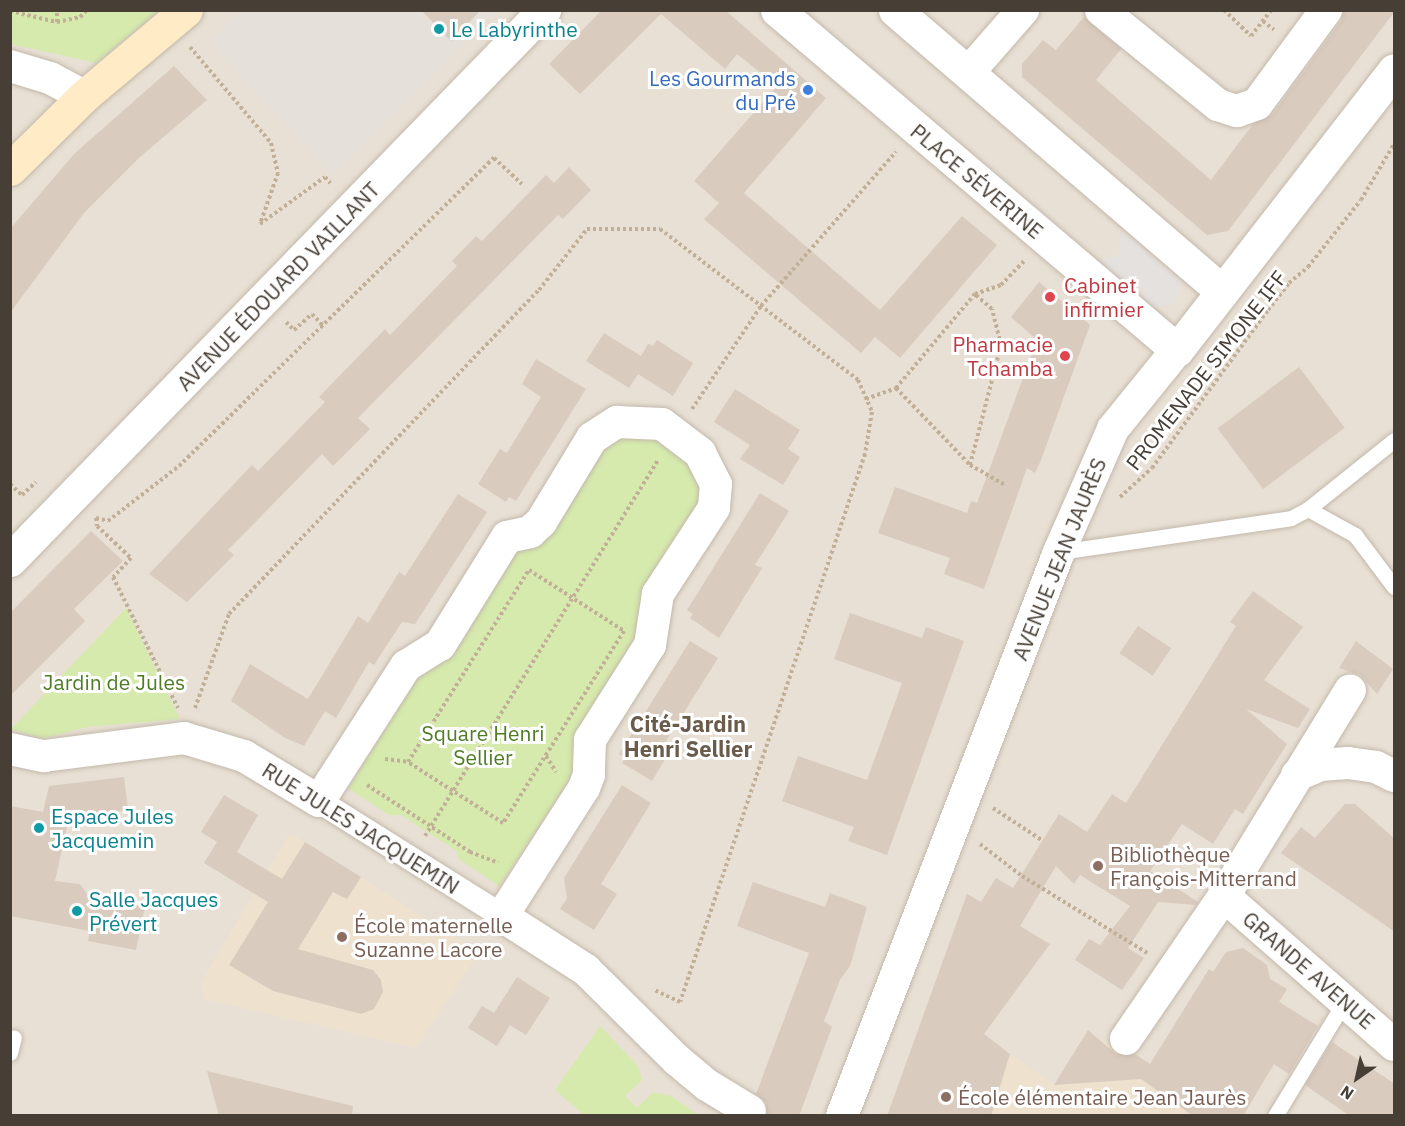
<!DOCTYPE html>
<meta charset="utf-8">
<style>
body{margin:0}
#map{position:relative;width:1405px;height:1126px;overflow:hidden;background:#f4eee6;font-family:"IBM Plex Sans",sans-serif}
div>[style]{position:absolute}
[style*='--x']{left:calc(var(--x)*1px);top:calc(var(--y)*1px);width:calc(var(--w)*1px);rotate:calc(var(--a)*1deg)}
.residential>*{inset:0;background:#e8e0d4;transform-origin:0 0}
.industrial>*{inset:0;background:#e6e0db}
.education>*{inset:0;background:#eee2cf}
.green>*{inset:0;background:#d5eaac}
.parking>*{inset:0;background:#e5e1de}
.building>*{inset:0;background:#d9cbbe;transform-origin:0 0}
.path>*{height:4px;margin-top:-2px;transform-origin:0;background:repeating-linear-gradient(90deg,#c2af98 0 3px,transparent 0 6px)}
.roads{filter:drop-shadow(0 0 2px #c3b8ab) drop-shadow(0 0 2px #c3b8ab)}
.service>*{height:15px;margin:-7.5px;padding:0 7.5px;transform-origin:7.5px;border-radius:7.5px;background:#fff}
.pedestrian>*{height:24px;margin:-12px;padding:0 12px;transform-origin:12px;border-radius:12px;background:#fff}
.minor>*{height:32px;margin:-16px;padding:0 16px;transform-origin:16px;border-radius:16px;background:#fff}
.tertiary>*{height:33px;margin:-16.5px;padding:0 16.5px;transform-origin:16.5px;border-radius:16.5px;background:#fff}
.secondary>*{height:33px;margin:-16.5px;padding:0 16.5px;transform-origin:16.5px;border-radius:16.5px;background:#ffebc5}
.dots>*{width:16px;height:16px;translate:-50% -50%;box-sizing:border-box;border:3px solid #fff;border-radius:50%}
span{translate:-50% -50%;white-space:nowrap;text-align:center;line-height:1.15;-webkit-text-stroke:6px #fff;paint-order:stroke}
.culture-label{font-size:21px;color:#0d838f}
.left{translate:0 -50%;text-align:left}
.shop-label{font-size:21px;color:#366cbe}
.right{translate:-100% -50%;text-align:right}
.street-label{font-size:21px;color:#473e35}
.health-label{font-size:21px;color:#be3a42}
.park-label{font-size:21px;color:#4f7c25}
.education-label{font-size:21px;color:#785e54}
.neighbourhood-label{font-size:22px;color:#6a5b4b;font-weight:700}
.frame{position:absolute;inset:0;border:12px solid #473e35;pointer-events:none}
.north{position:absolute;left:1327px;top:1048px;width:60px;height:60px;-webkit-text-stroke:4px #fff;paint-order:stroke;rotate:214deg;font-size:16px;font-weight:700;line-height:24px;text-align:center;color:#473e35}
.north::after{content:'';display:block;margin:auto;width:21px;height:27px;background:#473e35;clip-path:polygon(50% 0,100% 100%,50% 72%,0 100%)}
</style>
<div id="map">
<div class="residential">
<i style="left:11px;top:11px;width:1383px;height:1104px"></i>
</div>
<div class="industrial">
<i style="clip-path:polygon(241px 11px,495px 11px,333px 176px,208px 41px)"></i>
</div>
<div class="education">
<i style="clip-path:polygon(290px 833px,479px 952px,416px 1048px,204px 999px,200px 984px)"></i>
<i style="clip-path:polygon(930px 996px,1054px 1085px,1088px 1030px,1115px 1049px,1119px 1043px,1134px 1053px,1208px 1116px,887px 1116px)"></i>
</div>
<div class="green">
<i style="clip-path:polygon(11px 10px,158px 10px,158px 11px,96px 63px,11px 44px)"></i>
<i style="clip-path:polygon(641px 430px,693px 459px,707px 493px,575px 772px,499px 886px,459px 859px,457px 851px,427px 832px,401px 815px,389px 815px,348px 788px,417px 678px,444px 658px,515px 543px,612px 433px)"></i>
<i style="clip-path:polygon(126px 608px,180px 719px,86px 727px,43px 739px,11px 729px)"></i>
<i style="clip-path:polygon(600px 1026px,638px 1066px,642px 1080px,625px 1096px,637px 1108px,653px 1092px,671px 1096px,698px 1115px,584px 1115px,555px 1090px)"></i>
</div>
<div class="parking">
<i style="clip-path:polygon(1121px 230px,1182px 281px,1176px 303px,1150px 308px,1096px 260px,1119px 255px)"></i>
</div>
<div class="building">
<i style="clip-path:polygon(421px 10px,481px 10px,451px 41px)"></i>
<i style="clip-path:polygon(602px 10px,725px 10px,826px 98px,744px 193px,880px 310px,962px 216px,997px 245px,900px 358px,875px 337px,861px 353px,704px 219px,719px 203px,694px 181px,777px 86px,737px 54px,725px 69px,661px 14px,580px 94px,549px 64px)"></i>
<i style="clip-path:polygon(1344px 10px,1395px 11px,1228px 231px,1207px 235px,1022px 77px,1022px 64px,1043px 40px,1056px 50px,1084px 17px,1121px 49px,1096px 80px,1211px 180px,1253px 124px,1272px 115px,1341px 21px)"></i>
<i style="clip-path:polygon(174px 66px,207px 100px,140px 157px,84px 213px,10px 313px,10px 229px,75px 153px)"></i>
<i style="clip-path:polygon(569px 167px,591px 190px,563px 219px,558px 215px,358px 418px,370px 429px,333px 466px,322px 454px,228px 550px,234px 555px,187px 602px,149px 574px,252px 465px,258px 471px,325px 402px,319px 397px,385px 329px,390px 335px,457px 266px,452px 261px,476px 236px,482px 241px,546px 175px,554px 183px)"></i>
<i style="clip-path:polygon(1039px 282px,1090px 325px,1041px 460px,1035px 473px,1027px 468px,984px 589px,944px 574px,950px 558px,878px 533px,895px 487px,967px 513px,971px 501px,977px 503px,1037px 340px,1011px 317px)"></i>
<i style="clip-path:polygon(604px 333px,641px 356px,648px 344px,653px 346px,657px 340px,693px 363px,673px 396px,638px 374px,629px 388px,586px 361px)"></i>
<i style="clip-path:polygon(536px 359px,586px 389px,516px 501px,509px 497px,506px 502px,478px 484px,500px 449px,507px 453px,541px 397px,522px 384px)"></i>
<i style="left:1299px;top:367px;width:76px;height:102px;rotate:53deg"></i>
<i style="clip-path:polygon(735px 389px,800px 430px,788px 449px,800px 457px,783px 485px,740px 459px,750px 445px,714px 422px)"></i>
<i style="clip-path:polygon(760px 493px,789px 511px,755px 565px,762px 568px,719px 638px,690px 618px,693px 614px,687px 610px)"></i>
<i style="clip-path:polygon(458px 494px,487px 512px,415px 624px,402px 622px,374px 665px,369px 662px,336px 718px,325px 711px,304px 746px,285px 738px,231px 701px,250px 664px,308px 699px,358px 616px,368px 623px,399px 572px,405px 576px)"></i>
<i style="clip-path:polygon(91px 531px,123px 561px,74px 609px,85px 621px,10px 696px,10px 613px)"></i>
<i style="clip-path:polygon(1253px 591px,1303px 627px,1264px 680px,1310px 709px,1298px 728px,1246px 709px,1287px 744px,1243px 814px,1235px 809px,1213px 844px,1182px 824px,1150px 871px,1198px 902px,1196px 905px,1158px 902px,1128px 948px,1144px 958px,1122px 990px,1075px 960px,1089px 939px,1100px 945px,1130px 906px,1080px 875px,1074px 884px,1056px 866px,1020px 926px,1050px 944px,984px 1034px,1010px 1054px,991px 1116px,887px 1116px,967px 894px,981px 902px,996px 878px,1013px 888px,1059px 814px,1087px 832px,1112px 794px,1126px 803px,1236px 626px,1230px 622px)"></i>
<i style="clip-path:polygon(850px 613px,922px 638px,926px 627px,964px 641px,887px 855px,848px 841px,854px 827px,782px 801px,798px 756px,867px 780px,902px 683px,834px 659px)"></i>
<i style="left:1138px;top:626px;width:40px;height:33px;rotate:34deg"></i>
<i style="clip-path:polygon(690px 641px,718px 658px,666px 741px,673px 746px,652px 781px,622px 763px,625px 758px,619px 754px)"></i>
<i style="clip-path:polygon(1356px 641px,1393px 669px,1377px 694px,1360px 675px,1339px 668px)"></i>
<i style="clip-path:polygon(124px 777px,128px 810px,69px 817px,55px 881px,80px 884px,89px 897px,145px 907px,136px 950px,88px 941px,90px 931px,10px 916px,10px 806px,43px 812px,49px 786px)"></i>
<i style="clip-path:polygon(622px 785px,651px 803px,601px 884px,617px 894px,594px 930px,560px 909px,567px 898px,564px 878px)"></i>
<i style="clip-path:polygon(224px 795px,258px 815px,237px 852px,282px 879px,305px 842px,361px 877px,347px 899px,333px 892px,298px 949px,373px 970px,381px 980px,383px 992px,374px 1009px,361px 1014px,273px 991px,229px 965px,268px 902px,204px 863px,217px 842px,201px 832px)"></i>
<i style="clip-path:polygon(1345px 804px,1355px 804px,1395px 839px,1395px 932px,1281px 853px,1301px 827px,1315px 838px)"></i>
<i style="clip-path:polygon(753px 882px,825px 907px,830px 893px,867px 907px,850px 966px,840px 980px,824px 1021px,832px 1027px,799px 1116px,767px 1116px,766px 1103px,756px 1094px,809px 953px,737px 926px)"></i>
<i style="clip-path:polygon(1243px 948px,1267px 965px,1270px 979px,1287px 989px,1279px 1002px,1318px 1026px,1289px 1074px,1274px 1064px,1243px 1116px,1193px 1116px,1141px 1079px,1054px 1085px,1088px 1030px,1116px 1054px,1135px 1054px,1150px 1064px,1209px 969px,1213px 972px,1226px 952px)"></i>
<i style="clip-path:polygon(517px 977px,550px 998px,526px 1035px,510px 1025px,497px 1046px,468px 1028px,482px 1006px,494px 1013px)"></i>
<i style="clip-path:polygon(1332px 1042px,1395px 1084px,1395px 1116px,1350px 1116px,1305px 1085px)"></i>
<i style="clip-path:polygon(207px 1071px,353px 1106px,352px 1116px,219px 1116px)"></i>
</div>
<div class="path">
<i style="--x:1224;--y:10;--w:37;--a:44"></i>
<i style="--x:1251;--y:36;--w:33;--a:-52"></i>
<i style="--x:10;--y:11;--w:48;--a:13.2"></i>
<i style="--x:57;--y:22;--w:24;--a:-12"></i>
<i style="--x:80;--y:17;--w:10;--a:-45"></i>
<i style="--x:1263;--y:21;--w:14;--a:39"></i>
<i style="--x:57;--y:22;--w:12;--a:-90"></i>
<i style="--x:190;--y:47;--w:126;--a:49.8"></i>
<i style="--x:271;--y:143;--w:31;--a:77"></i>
<i style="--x:278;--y:173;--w:54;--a:109.4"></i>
<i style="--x:260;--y:224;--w:80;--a:-35.9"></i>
<i style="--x:325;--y:177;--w:8;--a:50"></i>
<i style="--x:286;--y:322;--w:11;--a:45"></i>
<i style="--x:294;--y:330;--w:24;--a:-42"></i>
<i style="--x:312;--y:314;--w:16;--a:47"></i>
<i style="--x:896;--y:388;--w:107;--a:46.1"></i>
<i style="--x:970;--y:465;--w:40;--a:29.7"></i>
<i style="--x:866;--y:399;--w:32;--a:-20"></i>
<i style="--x:896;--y:388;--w:123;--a:-50"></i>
<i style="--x:975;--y:294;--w:28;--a:-19"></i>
<i style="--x:1001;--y:285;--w:33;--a:-46"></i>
<i style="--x:692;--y:409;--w:124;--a:-56.2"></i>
<i style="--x:761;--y:306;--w:205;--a:-48.8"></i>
<i style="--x:970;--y:465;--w:124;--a:-75.5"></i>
<i style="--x:1001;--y:345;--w:37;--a:-104"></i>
<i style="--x:992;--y:309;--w:23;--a:-139"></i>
<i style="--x:10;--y:484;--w:16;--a:43"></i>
<i style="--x:22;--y:495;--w:19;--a:-43"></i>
<i style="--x:1120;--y:497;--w:43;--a:-42.2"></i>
<i style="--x:1152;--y:468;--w:196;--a:-53.7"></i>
<i style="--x:1268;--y:310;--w:34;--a:-52"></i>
<i style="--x:1289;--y:283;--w:25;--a:-40"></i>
<i style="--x:1308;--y:267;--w:85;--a:-51.7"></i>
<i style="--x:1361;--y:200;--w:65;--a:-59.5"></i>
<i style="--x:96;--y:518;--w:12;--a:14"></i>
<i style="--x:108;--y:521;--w:90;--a:-37.8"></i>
<i style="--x:179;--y:466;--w:441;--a:-44.4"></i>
<i style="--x:494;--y:158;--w:38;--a:43"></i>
<i style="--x:96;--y:518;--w:8;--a:83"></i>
<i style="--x:97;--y:526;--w:47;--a:43.3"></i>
<i style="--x:131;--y:558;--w:26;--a:133"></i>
<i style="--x:113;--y:577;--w:146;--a:63.6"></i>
<i style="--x:529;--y:570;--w:113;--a:32.7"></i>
<i style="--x:624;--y:631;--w:227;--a:122.2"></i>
<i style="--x:503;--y:823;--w:113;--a:-147.3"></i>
<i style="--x:408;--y:762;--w:227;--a:-57.8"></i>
<i style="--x:195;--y:708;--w:100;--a:-70.1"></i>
<i style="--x:229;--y:614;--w:448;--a:-46.3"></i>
<i style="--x:539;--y:290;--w:78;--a:-51.8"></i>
<i style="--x:587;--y:229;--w:73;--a:0"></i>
<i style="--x:660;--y:229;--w:249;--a:37.3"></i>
<i style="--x:858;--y:380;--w:35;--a:66"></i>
<i style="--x:872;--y:412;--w:43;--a:99.5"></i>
<i style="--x:865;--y:454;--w:578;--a:108.65"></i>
<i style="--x:680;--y:1002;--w:29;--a:-155"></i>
<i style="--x:546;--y:756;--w:19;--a:58"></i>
<i style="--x:385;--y:759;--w:23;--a:7"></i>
<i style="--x:367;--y:785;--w:123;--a:33"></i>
<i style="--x:470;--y:852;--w:30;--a:21"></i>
<i style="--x:993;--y:808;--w:60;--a:33.4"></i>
<i style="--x:425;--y:836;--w:442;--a:-58.2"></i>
<i style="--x:980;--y:844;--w:53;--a:37.3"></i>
<i style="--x:1022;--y:876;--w:147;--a:31.6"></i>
</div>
<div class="roads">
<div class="service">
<i style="--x:1308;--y:509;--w:54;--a:29"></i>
<i style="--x:1355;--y:535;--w:65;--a:53.1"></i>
<i style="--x:1059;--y:552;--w:234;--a:-8.3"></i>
<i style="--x:1291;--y:518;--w:19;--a:-28"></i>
<i style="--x:1308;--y:509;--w:110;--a:-38.7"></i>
<i style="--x:10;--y:1053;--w:16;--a:-76"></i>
<i style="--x:1275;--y:1116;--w:135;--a:-58.7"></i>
</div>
<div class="pedestrian">
<i style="--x:319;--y:801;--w:216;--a:32.1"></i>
</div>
<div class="minor">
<i style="--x:1101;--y:10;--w:151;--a:39.1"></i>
<i style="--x:1218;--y:105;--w:20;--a:18"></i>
<i style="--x:1237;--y:111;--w:21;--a:-19"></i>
<i style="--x:1257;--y:104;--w:117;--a:-53.7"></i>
<i style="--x:10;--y:66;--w:42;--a:16.7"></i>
<i style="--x:50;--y:78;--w:38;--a:28"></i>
<i style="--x:968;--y:73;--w:84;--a:-48.9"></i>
<i style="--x:10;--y:749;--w:35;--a:12"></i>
<i style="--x:44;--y:756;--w:141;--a:-7.3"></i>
<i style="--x:184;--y:738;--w:63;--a:16.7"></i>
<i style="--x:244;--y:756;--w:87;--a:31"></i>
<i style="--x:319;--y:801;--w:161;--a:-57.2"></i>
<i style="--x:406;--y:666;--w:40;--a:-32"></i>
<i style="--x:440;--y:645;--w:127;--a:-58.2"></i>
<i style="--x:507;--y:537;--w:24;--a:-12"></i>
<i style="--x:530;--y:532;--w:15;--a:-42"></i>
<i style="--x:541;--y:522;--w:98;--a:-58.7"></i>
<i style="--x:592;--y:438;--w:30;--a:-33"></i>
<i style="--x:617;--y:422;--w:45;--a:2.5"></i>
<i style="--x:662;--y:424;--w:48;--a:37.3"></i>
<i style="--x:700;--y:453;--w:35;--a:63"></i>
<i style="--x:716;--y:484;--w:24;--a:95"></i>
<i style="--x:714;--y:508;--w:103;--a:123.1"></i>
<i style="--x:658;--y:594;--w:52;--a:98.9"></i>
<i style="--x:650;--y:645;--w:112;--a:122.3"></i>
<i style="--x:590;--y:740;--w:35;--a:92"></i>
<i style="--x:589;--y:775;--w:14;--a:111"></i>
<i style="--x:584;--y:788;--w:152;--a:122.6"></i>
<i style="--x:502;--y:916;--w:100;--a:32.7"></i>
<i style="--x:586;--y:970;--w:128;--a:44.7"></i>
<i style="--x:677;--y:1060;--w:39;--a:40"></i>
<i style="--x:707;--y:1085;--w:50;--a:31.2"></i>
<i style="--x:1297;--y:775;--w:25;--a:-23"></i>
<i style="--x:1320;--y:765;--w:28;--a:-4"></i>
<i style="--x:1348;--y:763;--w:28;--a:8"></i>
<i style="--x:1376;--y:767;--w:20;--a:27"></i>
<i style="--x:1224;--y:896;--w:226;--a:41.2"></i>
<i style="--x:1126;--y:1039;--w:173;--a:-55.6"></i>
<i style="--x:1224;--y:896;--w:241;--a:-58.5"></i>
<i style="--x:842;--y:1116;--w:604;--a:-68.96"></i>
<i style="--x:1059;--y:552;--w:134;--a:-66.3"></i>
<i style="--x:1113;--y:429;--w:102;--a:-51"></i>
</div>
<div class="tertiary">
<i style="--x:777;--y:10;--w:525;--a:40.36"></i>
<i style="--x:1177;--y:350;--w:354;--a:-52.2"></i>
<i style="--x:895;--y:10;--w:431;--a:40.7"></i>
<i style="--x:10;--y:560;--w:767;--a:-45.85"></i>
</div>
<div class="secondary">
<i style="--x:10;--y:169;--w:104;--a:-44.6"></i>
<i style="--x:84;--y:96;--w:133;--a:-40.1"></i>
</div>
</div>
<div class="dots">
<i style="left:439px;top:29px;background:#0f9aa8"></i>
<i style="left:808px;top:90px;background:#3f7fe0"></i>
<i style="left:1050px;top:297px;background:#e0444e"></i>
<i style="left:1065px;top:356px;background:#e0444e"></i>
<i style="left:39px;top:828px;background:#0f9aa8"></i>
<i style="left:1098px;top:866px;background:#8d6e63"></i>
<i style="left:77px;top:911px;background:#0f9aa8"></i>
<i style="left:342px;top:937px;background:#8d6e63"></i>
<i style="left:946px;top:1097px;background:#8d6e63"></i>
</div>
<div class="culture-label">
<span class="left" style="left:451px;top:29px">Le Labyrinthe</span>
<span class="left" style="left:51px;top:828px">Espace Jules<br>Jacquemin</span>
<span class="left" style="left:89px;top:911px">Salle Jacques<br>Prévert</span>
</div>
<div class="shop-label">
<span class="right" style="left:796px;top:90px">Les Gourmands<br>du Pré</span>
</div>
<div class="street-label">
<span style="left:977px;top:181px;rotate:40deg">PLACE SÉVERINE</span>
<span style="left:278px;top:286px;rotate:-46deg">AVENUE ÉDOUARD VAILLANT</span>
<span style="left:1206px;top:370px;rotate:-52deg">PROMENADE SIMONE IFF</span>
<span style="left:1059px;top:559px;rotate:-68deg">AVENUE JEAN JAURÈS</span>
<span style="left:361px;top:828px;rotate:32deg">RUE JULES JACQUEMIN</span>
<span style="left:1309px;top:970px;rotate:41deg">GRANDE AVENUE</span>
</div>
<div class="health-label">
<span class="left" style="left:1064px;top:297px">Cabinet<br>infirmier</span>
<span class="right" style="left:1053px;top:356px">Pharmacie<br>Tchamba</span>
</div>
<div class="park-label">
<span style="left:114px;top:682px">Jardin de Jules</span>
<span style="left:483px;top:745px">Square Henri<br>Sellier</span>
</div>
<div class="education-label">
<span class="left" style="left:1110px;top:866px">Bibliothèque<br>François-Mitterrand</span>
<span class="left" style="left:354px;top:937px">École maternelle<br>Suzanne Lacore</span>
<span class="left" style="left:958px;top:1097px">École élémentaire Jean Jaurès</span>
</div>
<div class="neighbourhood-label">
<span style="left:688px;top:736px">Cité-Jardin<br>Henri Sellier</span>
</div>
<div class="frame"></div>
<div class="north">N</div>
</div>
